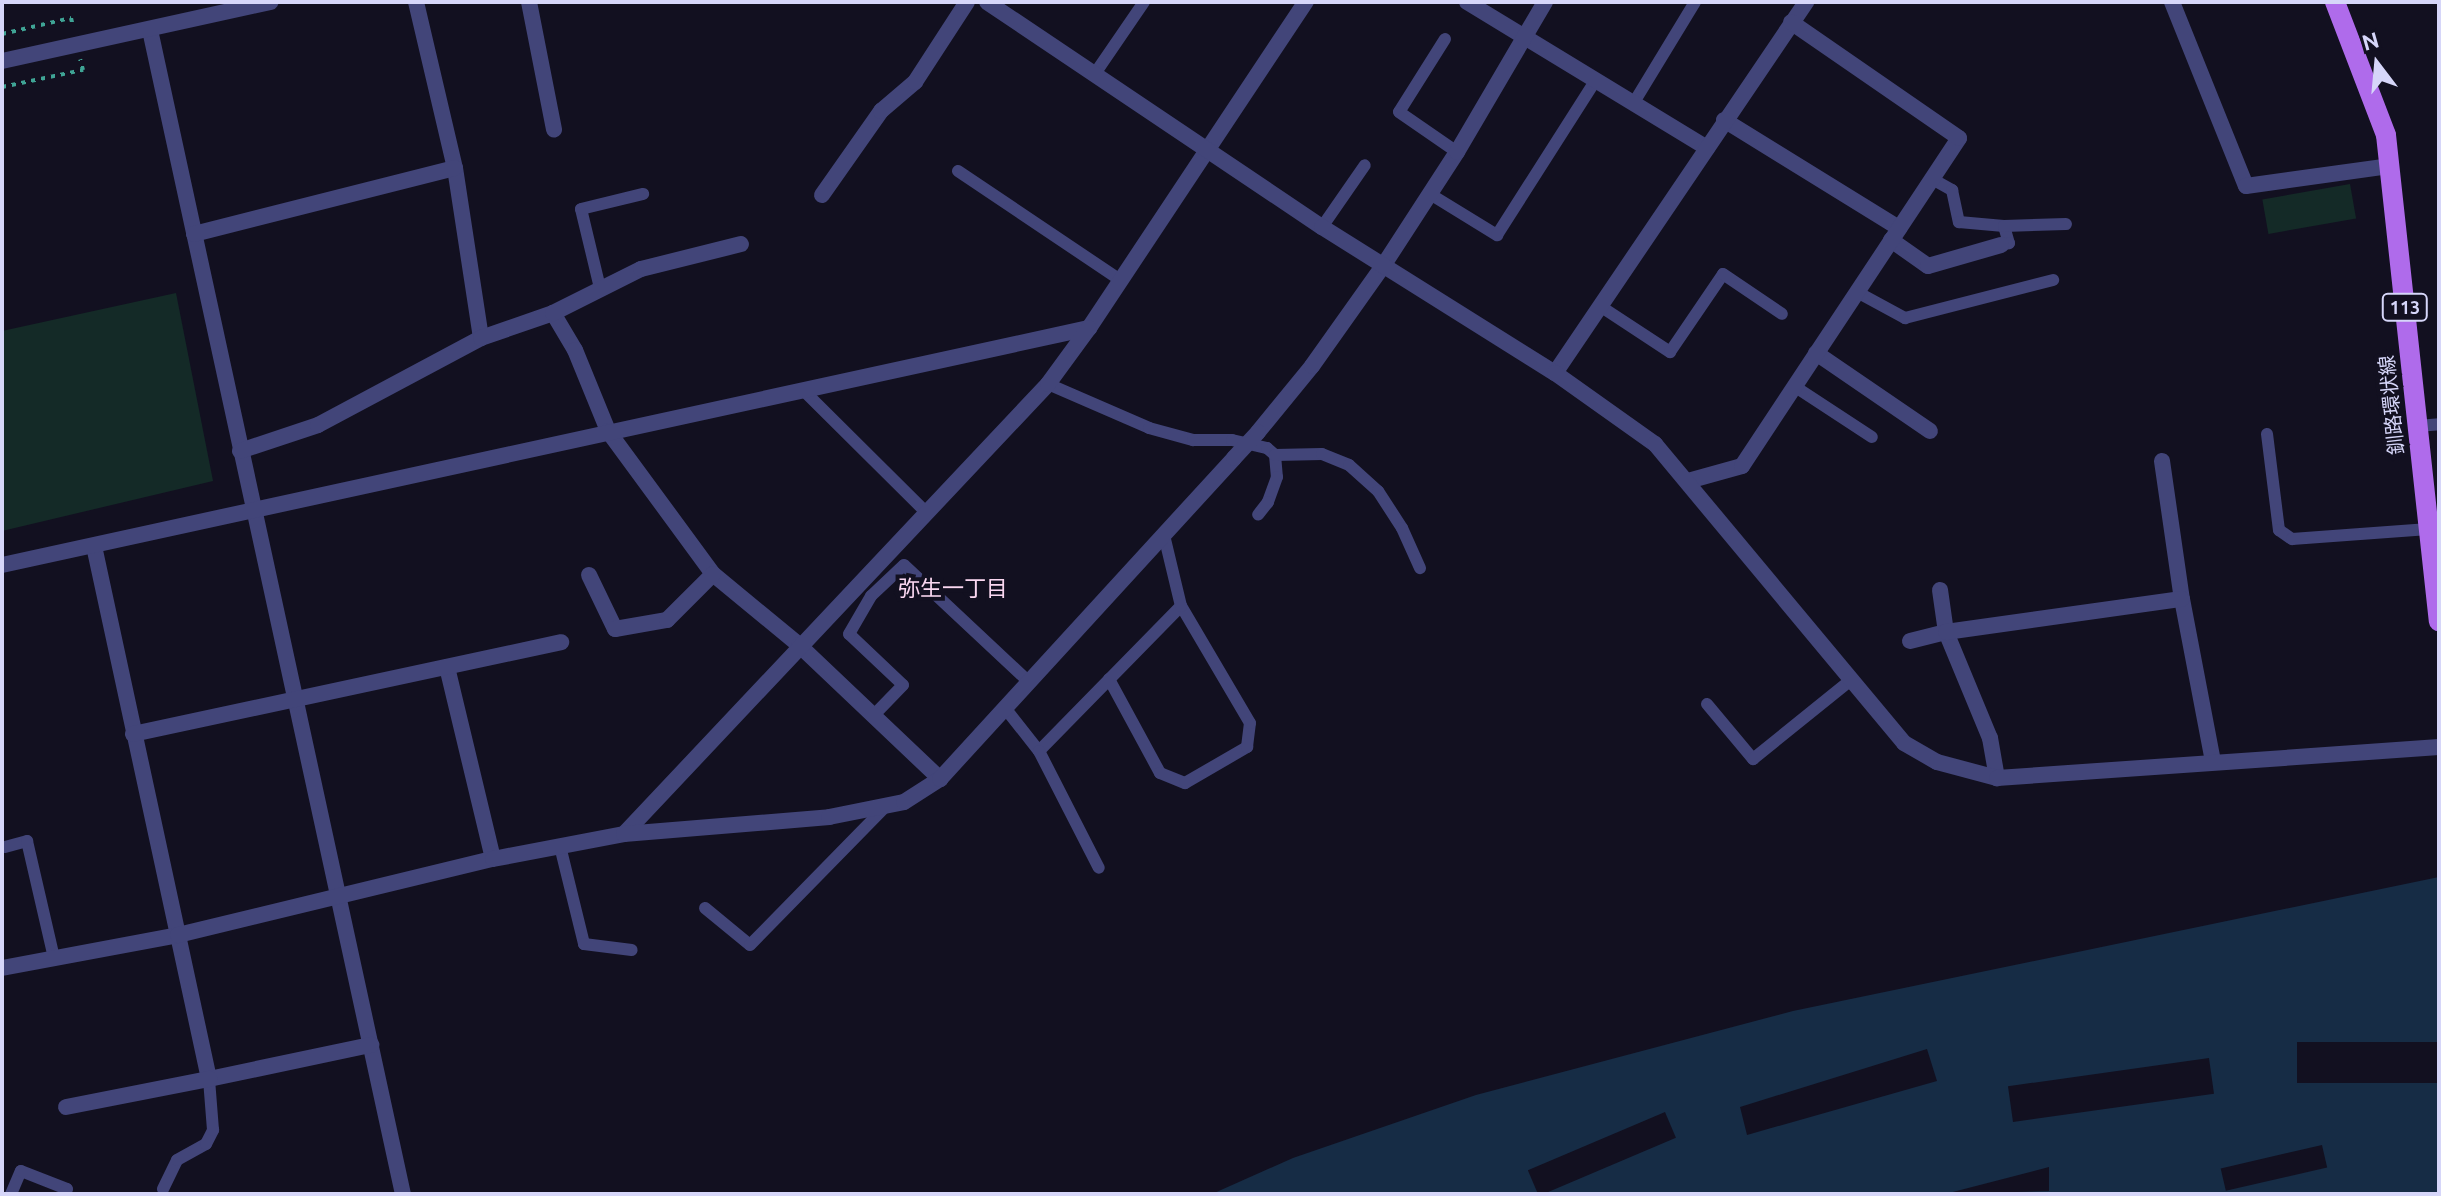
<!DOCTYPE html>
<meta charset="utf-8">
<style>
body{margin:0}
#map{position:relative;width:2441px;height:1196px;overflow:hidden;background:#121020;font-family:Ubuntu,"Noto Sans JP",sans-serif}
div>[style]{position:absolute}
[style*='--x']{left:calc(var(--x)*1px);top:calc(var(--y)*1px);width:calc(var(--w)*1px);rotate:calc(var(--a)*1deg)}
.green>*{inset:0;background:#142a27;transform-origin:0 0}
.water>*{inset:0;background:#162c45}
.pier>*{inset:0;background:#121020;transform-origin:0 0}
.path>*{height:4px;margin-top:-2px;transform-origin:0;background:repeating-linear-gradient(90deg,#3fa495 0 4px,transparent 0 10px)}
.service>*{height:12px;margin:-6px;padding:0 6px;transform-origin:6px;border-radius:6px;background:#424579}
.minor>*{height:16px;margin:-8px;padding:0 8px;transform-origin:8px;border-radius:8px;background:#424579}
.tertiary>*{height:16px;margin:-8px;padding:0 8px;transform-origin:8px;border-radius:8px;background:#424579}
.primary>*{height:20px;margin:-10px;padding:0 10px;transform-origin:10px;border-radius:10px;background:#af6beb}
.minor-bridge>*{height:16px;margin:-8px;padding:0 8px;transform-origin:8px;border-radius:8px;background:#424579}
span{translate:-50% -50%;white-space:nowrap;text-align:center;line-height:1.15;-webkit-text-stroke:8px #121020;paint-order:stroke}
.shield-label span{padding:2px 6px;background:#121020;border:2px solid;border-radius:6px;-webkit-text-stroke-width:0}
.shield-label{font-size:18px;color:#d6d6f9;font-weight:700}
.street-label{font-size:20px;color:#d6d6f9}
.neighbourhood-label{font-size:22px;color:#fad7f0}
.frame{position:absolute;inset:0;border:4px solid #d6d6f9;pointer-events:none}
.north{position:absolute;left:2337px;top:24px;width:80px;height:80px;-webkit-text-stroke:6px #121020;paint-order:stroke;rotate:344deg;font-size:22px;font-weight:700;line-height:32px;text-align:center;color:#d6d6f9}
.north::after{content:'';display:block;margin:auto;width:28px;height:36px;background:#d6d6f9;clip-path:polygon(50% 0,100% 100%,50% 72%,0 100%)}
</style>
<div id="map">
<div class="green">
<i style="left:2350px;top:184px;width:35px;height:89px;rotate:80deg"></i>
<i style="clip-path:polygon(176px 293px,213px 481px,2px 531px,2px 331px)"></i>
</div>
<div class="water">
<i style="clip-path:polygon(2439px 877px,2439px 1194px,1212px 1194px,1293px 1158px,1476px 1095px,1793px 1011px)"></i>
</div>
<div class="pier">
<i style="left:2439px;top:1042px;width:41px;height:142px;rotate:90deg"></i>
<i style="clip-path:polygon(1927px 1049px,1937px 1081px,1747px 1135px,1740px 1107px)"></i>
<i style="left:2209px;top:1058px;width:36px;height:203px;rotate:82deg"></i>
<i style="left:1665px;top:1112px;width:28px;height:149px;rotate:67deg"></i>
<i style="left:2322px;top:1145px;width:23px;height:104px;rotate:77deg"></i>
<i style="clip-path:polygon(2049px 1167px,2049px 1191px,1945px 1194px)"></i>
</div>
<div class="path">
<i style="--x:2;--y:34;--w:71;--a:-13.1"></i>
<i style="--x:71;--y:18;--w:9;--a:77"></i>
<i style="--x:2;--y:87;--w:83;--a:-11.9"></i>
<i style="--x:83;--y:70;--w:11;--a:-105"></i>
</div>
<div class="service">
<i style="--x:1445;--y:39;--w:86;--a:122.2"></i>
<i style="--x:1399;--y:112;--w:70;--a:34.6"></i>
<i style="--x:1094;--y:75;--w:88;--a:-55.6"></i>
<i style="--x:1633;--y:104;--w:119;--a:-58.7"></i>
<i style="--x:958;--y:171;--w:195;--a:33.9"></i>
<i style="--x:1934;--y:180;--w:21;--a:29"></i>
<i style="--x:1952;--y:190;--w:33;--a:78"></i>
<i style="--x:1959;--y:222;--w:45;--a:5.1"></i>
<i style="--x:2004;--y:226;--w:18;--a:74"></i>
<i style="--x:2009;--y:243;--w:8;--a:166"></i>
<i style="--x:1430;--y:194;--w:79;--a:31.5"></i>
<i style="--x:1497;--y:235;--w:183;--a:-57.5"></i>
<i style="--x:2004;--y:226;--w:62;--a:-1.8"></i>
<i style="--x:1322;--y:227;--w:75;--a:-55.3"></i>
<i style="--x:600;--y:288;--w:81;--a:-103.5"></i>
<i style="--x:581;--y:209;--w:64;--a:-13.6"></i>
<i style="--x:1857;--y:292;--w:55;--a:28.4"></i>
<i style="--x:1905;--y:318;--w:153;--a:-14.4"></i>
<i style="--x:1600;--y:306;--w:84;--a:33.3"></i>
<i style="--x:1670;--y:352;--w:94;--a:-55.8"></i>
<i style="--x:1723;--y:274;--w:71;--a:34.1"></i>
<i style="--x:1048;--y:384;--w:110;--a:23.5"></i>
<i style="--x:1149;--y:428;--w:46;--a:15.3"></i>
<i style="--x:1193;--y:440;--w:39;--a:0"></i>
<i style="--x:1232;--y:440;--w:36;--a:13"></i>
<i style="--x:1267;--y:448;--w:11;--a:41"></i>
<i style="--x:1275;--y:455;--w:22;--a:85"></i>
<i style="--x:1277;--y:477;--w:27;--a:110"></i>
<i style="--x:1268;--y:502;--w:16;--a:128"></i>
<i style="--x:1794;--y:386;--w:93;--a:33.2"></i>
<i style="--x:804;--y:391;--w:172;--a:44.8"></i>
<i style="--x:2418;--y:426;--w:21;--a:-5"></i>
<i style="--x:2267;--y:434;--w:97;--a:82.9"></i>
<i style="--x:2279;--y:530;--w:16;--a:35"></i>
<i style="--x:2292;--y:539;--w:137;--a:-4.2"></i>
<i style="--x:1275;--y:455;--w:47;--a:-1.2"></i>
<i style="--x:1322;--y:454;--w:29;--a:22"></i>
<i style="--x:1349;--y:465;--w:39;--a:42"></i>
<i style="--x:1378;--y:491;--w:44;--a:57"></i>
<i style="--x:1402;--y:528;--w:44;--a:65.8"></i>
<i style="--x:1109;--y:679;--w:107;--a:61.5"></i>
<i style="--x:1160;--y:773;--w:27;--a:22"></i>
<i style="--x:1185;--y:783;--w:72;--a:-30.1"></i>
<i style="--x:1247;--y:747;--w:24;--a:-83"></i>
<i style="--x:1250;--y:723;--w:136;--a:-120.5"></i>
<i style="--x:1707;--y:704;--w:72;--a:50.1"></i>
<i style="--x:1753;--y:759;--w:127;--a:-38.9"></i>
<i style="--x:1005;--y:708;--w:55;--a:51.7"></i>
<i style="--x:1039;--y:751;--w:203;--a:-45.6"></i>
<i style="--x:1181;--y:606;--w:73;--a:-103.5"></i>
<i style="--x:873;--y:716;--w:43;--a:-45.9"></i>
<i style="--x:903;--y:685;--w:74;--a:-136.6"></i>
<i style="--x:849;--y:634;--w:44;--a:-59.9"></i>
<i style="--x:871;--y:596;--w:45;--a:-43.2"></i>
<i style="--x:904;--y:565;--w:171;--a:43.1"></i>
<i style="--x:1039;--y:751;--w:131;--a:62.9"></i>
<i style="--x:560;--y:846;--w:101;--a:76.2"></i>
<i style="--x:584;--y:944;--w:48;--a:7.1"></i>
<i style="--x:5;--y:847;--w:23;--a:-15"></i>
<i style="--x:27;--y:841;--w:120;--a:77"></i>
<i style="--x:705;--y:908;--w:58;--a:39.4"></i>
<i style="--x:750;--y:945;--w:193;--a:-45.6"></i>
<i style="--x:163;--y:1189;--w:32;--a:-64"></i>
<i style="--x:177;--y:1160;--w:33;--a:-29"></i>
<i style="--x:206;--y:1144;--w:16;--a:-63"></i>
<i style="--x:213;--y:1130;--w:51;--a:-94.5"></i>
<i style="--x:11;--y:1194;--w:25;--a:-67"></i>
<i style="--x:21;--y:1171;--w:49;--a:21.4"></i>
<i style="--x:67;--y:1189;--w:5;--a:112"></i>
</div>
<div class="minor">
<i style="--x:416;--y:2;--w:171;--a:76.8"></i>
<i style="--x:455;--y:168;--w:172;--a:81.3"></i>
<i style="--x:529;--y:2;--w:130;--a:78.9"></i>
<i style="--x:1467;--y:2;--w:281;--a:31.3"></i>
<i style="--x:2172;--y:2;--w:198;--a:68.1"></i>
<i style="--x:2246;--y:186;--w:146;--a:-7.9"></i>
<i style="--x:150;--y:30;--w:1191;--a:77.74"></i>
<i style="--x:1724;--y:120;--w:206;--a:31.7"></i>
<i style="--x:822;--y:195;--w:103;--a:-54.9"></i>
<i style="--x:881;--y:111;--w:45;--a:-40.5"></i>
<i style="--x:915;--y:82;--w:95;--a:-57"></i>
<i style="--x:194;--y:234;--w:269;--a:-14.2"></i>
<i style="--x:1891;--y:240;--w:45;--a:35.1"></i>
<i style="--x:1928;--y:266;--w:76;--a:-16"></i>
<i style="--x:553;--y:313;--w:43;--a:59.3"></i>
<i style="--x:575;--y:350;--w:87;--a:67.8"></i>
<i style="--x:608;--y:431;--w:177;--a:53.7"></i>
<i style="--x:713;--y:574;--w:112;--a:39.5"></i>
<i style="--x:799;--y:645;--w:195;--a:43.5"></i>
<i style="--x:1816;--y:353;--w:138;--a:34.4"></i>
<i style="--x:1555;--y:373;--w:448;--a:-55.9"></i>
<i style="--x:1258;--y:432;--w:85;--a:-50.7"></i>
<i style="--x:1312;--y:366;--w:123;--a:-54.6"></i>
<i style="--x:1383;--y:266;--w:136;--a:-57"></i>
<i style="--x:1457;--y:152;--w:174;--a:-59.6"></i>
<i style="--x:240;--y:451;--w:82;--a:-18.4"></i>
<i style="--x:318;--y:425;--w:185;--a:-28.1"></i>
<i style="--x:481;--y:338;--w:76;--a:-19.1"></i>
<i style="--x:553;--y:313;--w:98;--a:-26.6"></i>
<i style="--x:641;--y:269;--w:103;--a:-14"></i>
<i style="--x:2162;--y:461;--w:139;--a:81.8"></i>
<i style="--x:2182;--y:599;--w:165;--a:79.2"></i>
<i style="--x:1688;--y:481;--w:56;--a:-15.5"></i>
<i style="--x:1742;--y:466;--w:393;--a:-56.5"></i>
<i style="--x:1959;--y:138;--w:204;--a:-145.4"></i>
<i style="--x:94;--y:546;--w:545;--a:77.82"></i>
<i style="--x:209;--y:1079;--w:166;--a:-11.9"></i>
<i style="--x:2;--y:565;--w:1113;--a:-12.3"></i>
<i style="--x:1089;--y:328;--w:392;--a:-56.4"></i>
<i style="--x:589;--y:575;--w:60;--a:64.3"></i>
<i style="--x:615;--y:629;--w:53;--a:-9.8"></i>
<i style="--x:667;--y:620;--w:65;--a:-45"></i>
<i style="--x:1940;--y:590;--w:42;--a:81.9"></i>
<i style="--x:1946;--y:632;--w:115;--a:67.5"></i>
<i style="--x:1990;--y:738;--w:41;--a:80.1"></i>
<i style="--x:1910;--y:641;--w:37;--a:-14"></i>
<i style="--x:1946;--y:632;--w:238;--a:-8"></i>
<i style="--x:447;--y:667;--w:197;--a:76.5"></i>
<i style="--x:133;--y:734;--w:438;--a:-12.1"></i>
<i style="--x:624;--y:834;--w:618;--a:-46.7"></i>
<i style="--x:1048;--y:384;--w:69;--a:-53.8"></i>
<i style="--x:2;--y:968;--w:179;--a:-10.6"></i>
<i style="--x:178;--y:935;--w:324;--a:-13.6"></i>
<i style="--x:493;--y:859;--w:133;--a:-10.8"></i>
<i style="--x:624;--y:834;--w:206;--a:-4.7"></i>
<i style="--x:829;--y:817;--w:76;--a:-11.3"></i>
<i style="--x:904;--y:802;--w:43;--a:-32.6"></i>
<i style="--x:940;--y:779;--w:435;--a:-47.5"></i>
<i style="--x:66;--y:1107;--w:146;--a:-11.1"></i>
</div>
<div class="tertiary">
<i style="--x:987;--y:2;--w:404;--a:33.9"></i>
<i style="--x:1322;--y:227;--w:275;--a:32.1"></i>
<i style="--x:1555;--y:373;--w:123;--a:35.4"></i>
<i style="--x:1655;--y:444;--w:389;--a:50.2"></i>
<i style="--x:1904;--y:743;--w:38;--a:30"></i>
<i style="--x:1937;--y:762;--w:62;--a:14.9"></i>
<i style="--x:1997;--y:778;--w:443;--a:-4"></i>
<i style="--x:2;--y:61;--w:275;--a:-12.4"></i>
</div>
<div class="primary">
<i style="--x:2335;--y:2;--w:142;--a:69"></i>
<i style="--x:2386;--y:135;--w:489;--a:83.8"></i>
</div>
<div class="minor-bridge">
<i style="--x:1234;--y:458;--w:35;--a:-47"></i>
</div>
<div class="shield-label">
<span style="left:2405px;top:307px">113</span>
</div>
<div class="street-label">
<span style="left:2391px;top:405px;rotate:-96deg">釧路環状線</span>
</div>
<div class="neighbourhood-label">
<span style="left:953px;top:588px">弥生一丁目</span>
</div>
<div class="frame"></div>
<div class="north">N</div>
</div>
